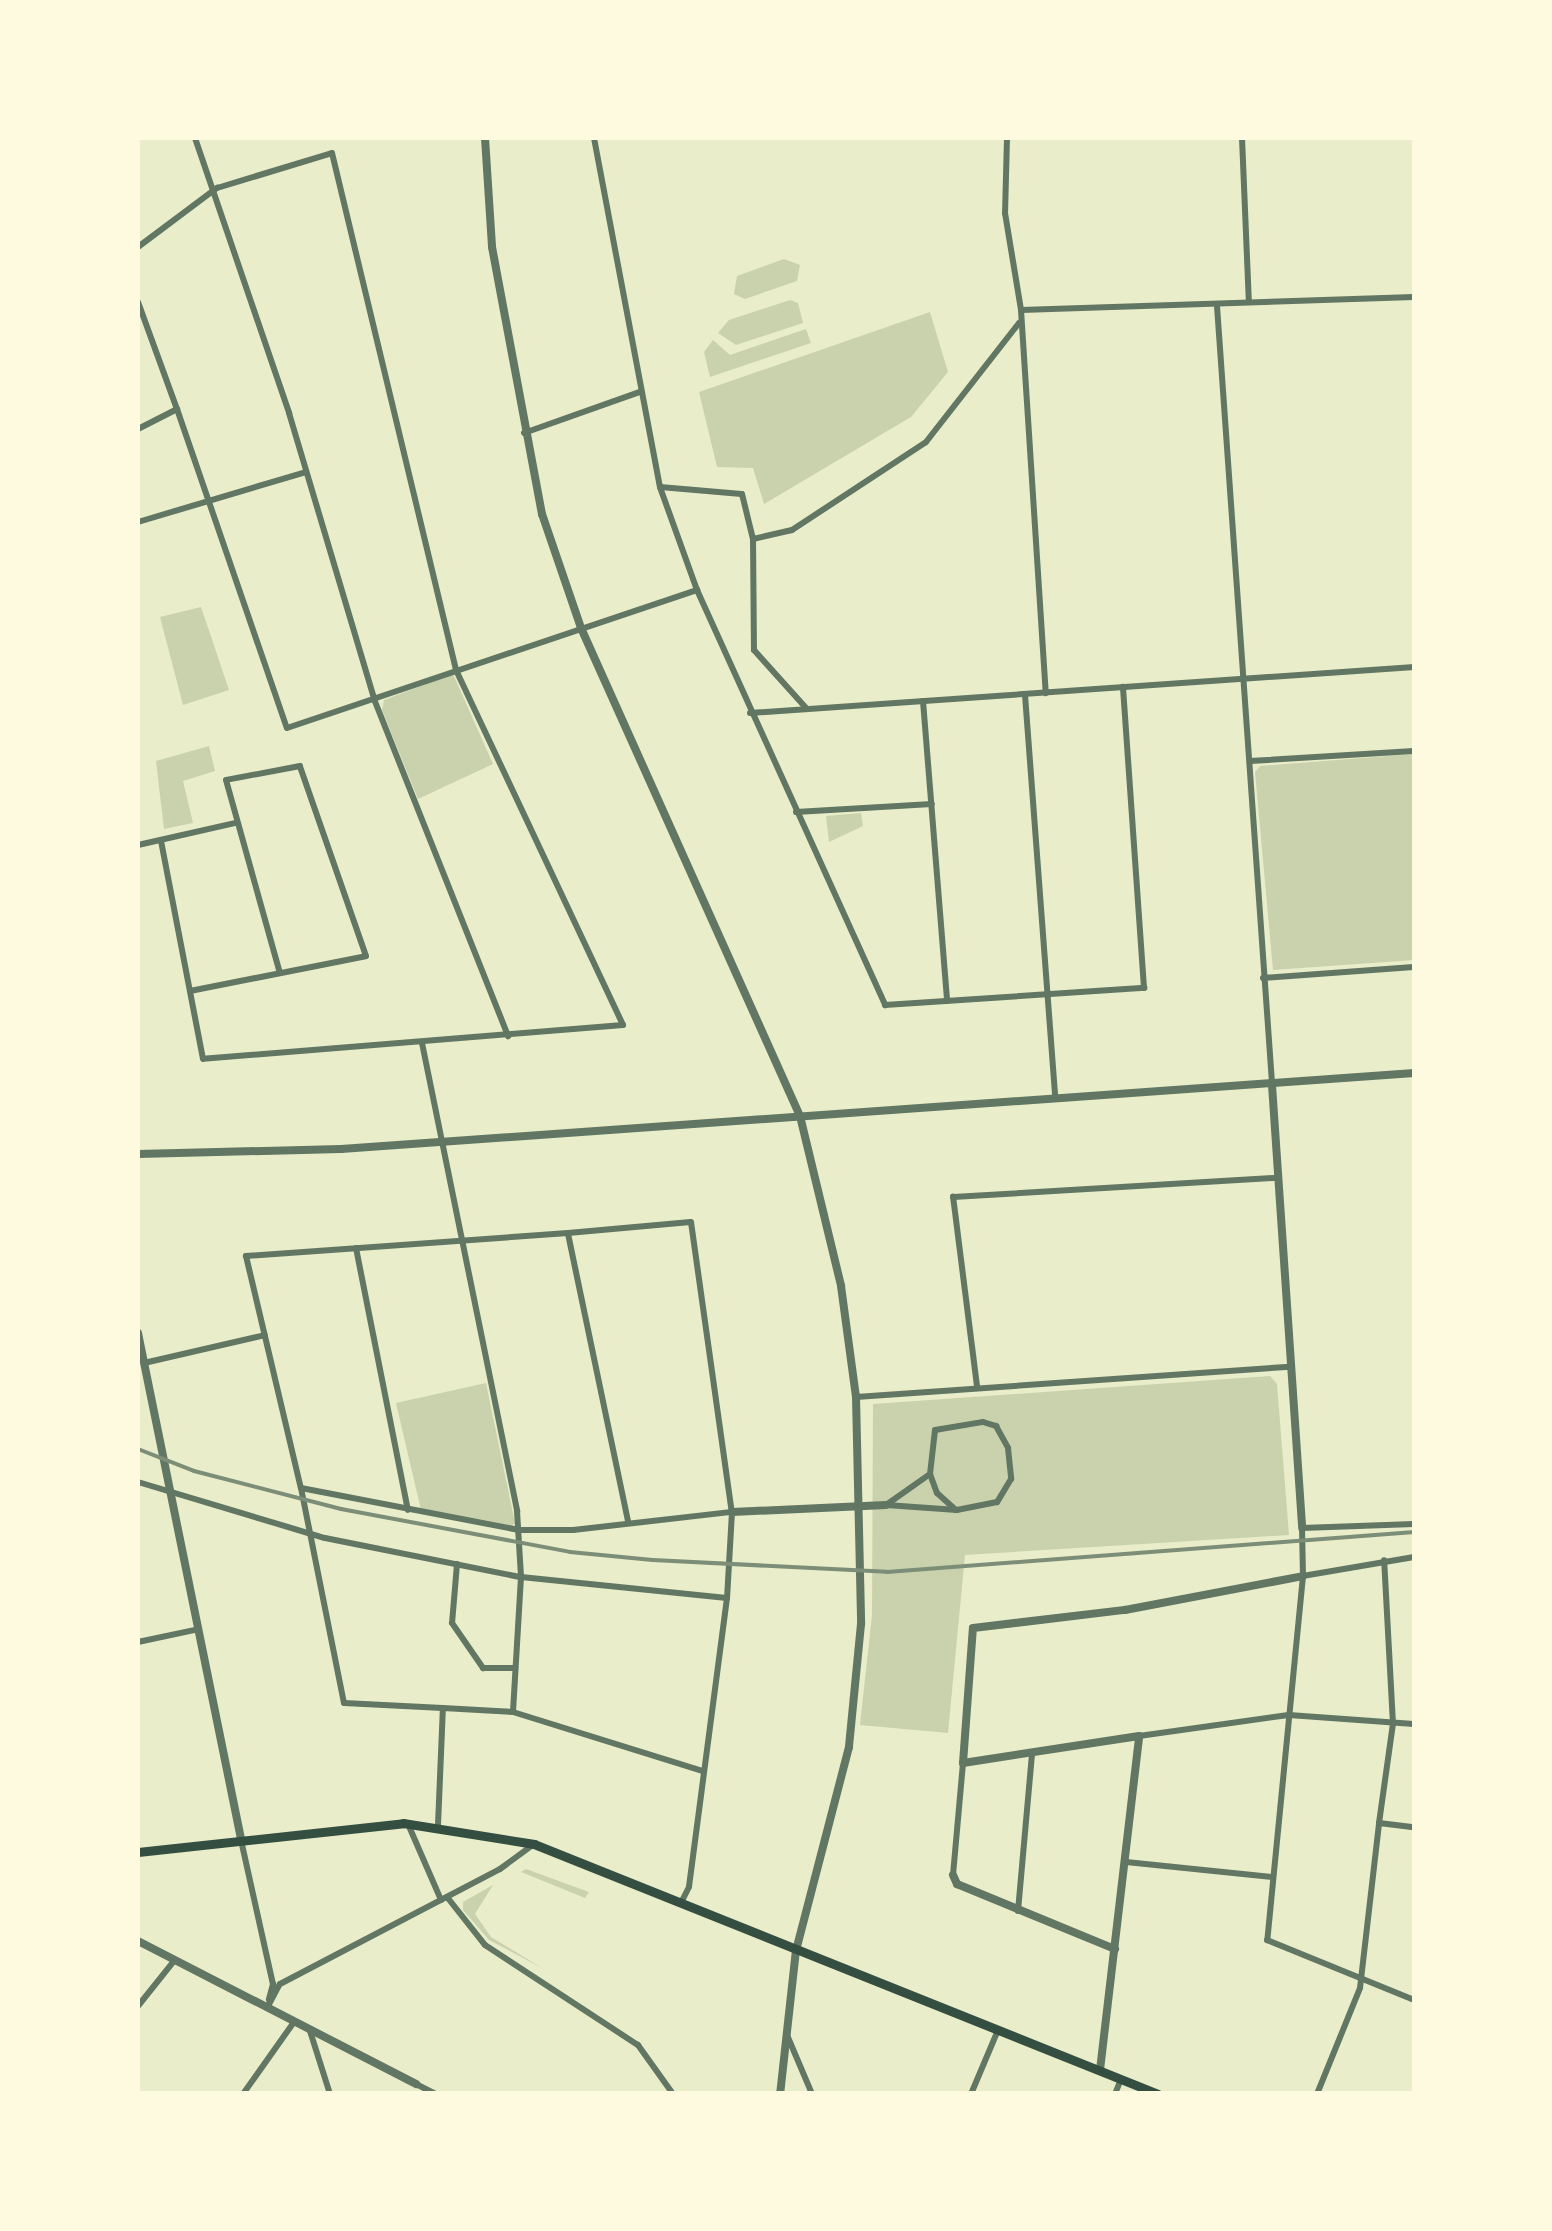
<!DOCTYPE html>
<style>
body{margin:0}
#map{position:relative;width:1552px;height:2231px;overflow:hidden;background:#e9edc9;font-family:Rubik,sans-serif}
div>[style]{position:absolute}
[style*='--x']{left:calc(var(--x)*1px);top:calc(var(--y)*1px);width:calc(var(--w)*1px);rotate:calc(var(--a)*1deg)}
.green>*{inset:0;background:#cad2ad}
.minor>*{height:6px;margin:-3px;padding:0 3px;transform-origin:3px;border-radius:3px;background:#617663}
.tertiary>*{height:8px;margin:-4px;padding:0 4px;transform-origin:4px;border-radius:4px;background:#617663}
.primary>*{height:9px;margin:-4.5px;padding:0 4.5px;transform-origin:4.5px;border-radius:4.5px;background:#344e41}
.rail>*{height:4px;margin:-2px;padding:0 2px;transform-origin:2px;border-radius:2px;background:#7c8e77}
span{translate:-50% -50%;white-space:nowrap;text-align:center;line-height:1.15;-webkit-text-stroke:9px #fefae0;paint-order:stroke}
.frame{position:absolute;inset:0;border:140px solid #fefae0;pointer-events:none}
</style>
<div id="map">
<div class="green">
<i style="clip-path:polygon(784px 259px,800px 265px,797px 281px,745px 299px,734px 294px,737px 276px)"></i>
<i style="clip-path:polygon(790px 300px,798px 303px,803px 323px,736px 345px,718px 333px,729px 320px)"></i>
<i style="clip-path:polygon(930px 312px,948px 372px,911px 417px,764px 504px,753px 468px,717px 467px,699px 392px)"></i>
<i style="clip-path:polygon(806px 329px,811px 343px,710px 377px,704px 352px,713px 340px,730px 355px)"></i>
<i style="clip-path:polygon(201px 607px,229px 690px,183px 705px,160px 617px)"></i>
<i style="clip-path:polygon(453px 674px,493px 764px,418px 799px,382px 710px,384px 700px)"></i>
<i style="clip-path:polygon(209px 746px,215px 771px,183px 781px,193px 823px,164px 829px,156px 761px)"></i>
<i style="clip-path:polygon(1414px 754px,1414px 960px,1273px 970px,1255px 772px,1260px 766px)"></i>
<i style="clip-path:polygon(861px 813px,863px 826px,829px 842px,826px 816px)"></i>
<i style="clip-path:polygon(1270px 1376px,1277px 1384px,1289px 1535px,965px 1555px,948px 1733px,860px 1725px,872px 1615px,873px 1404px)"></i>
<i style="clip-path:polygon(486px 1383px,515px 1523px,510px 1527px,421px 1510px,396px 1403px)"></i>
<i style="clip-path:polygon(526px 1869px,589px 1892px,585px 1898px,521px 1872px)"></i>
<i style="clip-path:polygon(493px 1885px,475px 1914px,491px 1937px,542px 1968px,489px 1940px,463px 1910px,463px 1902px)"></i>
</div>
<div class="minor">
<i style="--x:195;--y:138;--w:291;--a:71.1"></i>
<i style="--x:289;--y:413;--w:298;--a:73.4"></i>
<i style="--x:374;--y:699;--w:363;--a:68.3"></i>
<i style="--x:594;--y:138;--w:355;--a:79.3"></i>
<i style="--x:660;--y:487;--w:82;--a:4.9"></i>
<i style="--x:742;--y:494;--w:46;--a:76.3"></i>
<i style="--x:753;--y:539;--w:111;--a:89.5"></i>
<i style="--x:754;--y:650;--w:79;--a:48.1"></i>
<i style="--x:1007;--y:138;--w:75;--a:91.5"></i>
<i style="--x:1005;--y:213;--w:98;--a:80.6"></i>
<i style="--x:1021;--y:310;--w:384;--a:86.3"></i>
<i style="--x:1242;--y:138;--w:164;--a:87.6"></i>
<i style="--x:138;--y:247;--w:99;--a:-36.8"></i>
<i style="--x:217;--y:188;--w:120;--a:-16.9"></i>
<i style="--x:332;--y:153;--w:532;--a:76.51"></i>
<i style="--x:456;--y:670;--w:392;--a:64.8"></i>
<i style="--x:623;--y:1025;--w:421;--a:175.4"></i>
<i style="--x:203;--y:1059;--w:223;--a:-100.9"></i>
<i style="--x:138;--y:302;--w:114;--a:70"></i>
<i style="--x:1217;--y:306;--w:779;--a:85.95"></i>
<i style="--x:1021;--y:310;--w:393;--a:-1.9"></i>
<i style="--x:138;--y:429;--w:44;--a:-27.1"></i>
<i style="--x:177;--y:409;--w:337;--a:71"></i>
<i style="--x:287;--y:728;--w:433;--a:-18.6"></i>
<i style="--x:697;--y:590;--w:109;--a:-109.8"></i>
<i style="--x:524;--y:433;--w:123;--a:-19.5"></i>
<i style="--x:138;--y:522;--w:175;--a:-16.6"></i>
<i style="--x:753;--y:539;--w:40;--a:-13"></i>
<i style="--x:792;--y:530;--w:160;--a:-33.3"></i>
<i style="--x:926;--y:442;--w:151;--a:-52"></i>
<i style="--x:697;--y:590;--w:456;--a:65.6"></i>
<i style="--x:885;--y:1005;--w:260;--a:-3.8"></i>
<i style="--x:1144;--y:988;--w:302;--a:-94"></i>
<i style="--x:1025;--y:695;--w:404;--a:85.7"></i>
<i style="--x:923;--y:701;--w:301;--a:85.4"></i>
<i style="--x:750;--y:713;--w:666;--a:-3.96"></i>
<i style="--x:1250;--y:761;--w:164;--a:-3.5"></i>
<i style="--x:796;--y:812;--w:136;--a:-3.4"></i>
<i style="--x:138;--y:845;--w:99;--a:-12.8"></i>
<i style="--x:1263;--y:978;--w:151;--a:-4.2"></i>
<i style="--x:190;--y:991;--w:179;--a:-11.2"></i>
<i style="--x:366;--y:956;--w:201;--a:-109.2"></i>
<i style="--x:300;--y:766;--w:75;--a:169.3"></i>
<i style="--x:226;--y:780;--w:200;--a:74.4"></i>
<i style="--x:422;--y:1043;--w:478;--a:78.5"></i>
<i style="--x:517;--y:1511;--w:66;--a:86.5"></i>
<i style="--x:521;--y:1577;--w:135;--a:93.4"></i>
<i style="--x:568;--y:1233;--w:123;--a:-5.1"></i>
<i style="--x:691;--y:1222;--w:293;--a:82"></i>
<i style="--x:732;--y:1512;--w:86;--a:93.3"></i>
<i style="--x:727;--y:1598;--w:291;--a:97.5"></i>
<i style="--x:689;--y:1887;--w:18;--a:117"></i>
<i style="--x:356;--y:1248;--w:267;--a:78.8"></i>
<i style="--x:144;--y:1363;--w:124;--a:-13"></i>
<i style="--x:977;--y:1386;--w:191;--a:-97.2"></i>
<i style="--x:953;--y:1197;--w:325;--a:-3.4"></i>
<i style="--x:856;--y:1397;--w:435;--a:-4"></i>
<i style="--x:983;--y:1422;--w:14;--a:17"></i>
<i style="--x:996;--y:1426;--w:25;--a:61"></i>
<i style="--x:1008;--y:1448;--w:31;--a:84"></i>
<i style="--x:1011;--y:1479;--w:27;--a:121"></i>
<i style="--x:997;--y:1502;--w:41;--a:168.7"></i>
<i style="--x:957;--y:1510;--w:71;--a:-176"></i>
<i style="--x:886;--y:1505;--w:54;--a:-35.2"></i>
<i style="--x:930;--y:1474;--w:44;--a:-83.5"></i>
<i style="--x:935;--y:1430;--w:49;--a:-9.5"></i>
<i style="--x:930;--y:1474;--w:20;--a:70"></i>
<i style="--x:937;--y:1493;--w:25;--a:42"></i>
<i style="--x:138;--y:1482;--w:195;--a:16.7"></i>
<i style="--x:325;--y:1538;--w:200;--a:11.3"></i>
<i style="--x:521;--y:1577;--w:207;--a:5.8"></i>
<i style="--x:301;--y:1488;--w:219;--a:78.7"></i>
<i style="--x:344;--y:1703;--w:99;--a:2.9"></i>
<i style="--x:628;--y:1521;--w:294;--a:-101.8"></i>
<i style="--x:568;--y:1233;--w:323;--a:175.9"></i>
<i style="--x:246;--y:1256;--w:238;--a:76.7"></i>
<i style="--x:301;--y:1488;--w:222;--a:10.9"></i>
<i style="--x:519;--y:1530;--w:54;--a:0"></i>
<i style="--x:573;--y:1530;--w:160;--a:-6.5"></i>
<i style="--x:1414;--y:1557;--w:113;--a:170.3"></i>
<i style="--x:1303;--y:1576;--w:366;--a:95.6"></i>
<i style="--x:1267;--y:1940;--w:159;--a:22.2"></i>
<i style="--x:457;--y:1564;--w:59;--a:94.8"></i>
<i style="--x:452;--y:1623;--w:55;--a:55.4"></i>
<i style="--x:483;--y:1668;--w:31;--a:0"></i>
<i style="--x:1303;--y:1576;--w:48;--a:-91.2"></i>
<i style="--x:1302;--y:1528;--w:112;--a:-2"></i>
<i style="--x:138;--y:1642;--w:62;--a:-12"></i>
<i style="--x:1139;--y:1736;--w:151;--a:-8"></i>
<i style="--x:1289;--y:1715;--w:125;--a:4.1"></i>
<i style="--x:1379;--y:1823;--w:100;--a:-82"></i>
<i style="--x:1393;--y:1724;--w:164;--a:-93.1"></i>
<i style="--x:408;--y:1824;--w:83;--a:66.5"></i>
<i style="--x:438;--y:1825;--w:117;--a:-87.6"></i>
<i style="--x:443;--y:1708;--w:70;--a:3.3"></i>
<i style="--x:513;--y:1712;--w:199;--a:17.3"></i>
<i style="--x:241;--y:1840;--w:148;--a:77.5"></i>
<i style="--x:273;--y:1984;--w:16;--a:105"></i>
<i style="--x:1126;--y:1862;--w:147;--a:5.9"></i>
<i style="--x:953;--y:1875;--w:112;--a:-84.9"></i>
<i style="--x:447;--y:1897;--w:61;--a:51.6"></i>
<i style="--x:485;--y:1945;--w:183;--a:33.2"></i>
<i style="--x:638;--y:2045;--w:60;--a:54.5"></i>
<i style="--x:1018;--y:1911;--w:159;--a:-84.9"></i>
<i style="--x:138;--y:2006;--w:58;--a:-51.3"></i>
<i style="--x:267;--y:2008;--w:27;--a:-62"></i>
<i style="--x:280;--y:1984;--w:248;--a:-27.6"></i>
<i style="--x:500;--y:1869;--w:42;--a:-36.3"></i>
<i style="--x:310;--y:2031;--w:66;--a:72.4"></i>
<i style="--x:787;--y:2035;--w:64;--a:67"></i>
<i style="--x:416;--y:2084;--w:22;--a:27"></i>
<i style="--x:243;--y:2094;--w:88;--a:-54.7"></i>
<i style="--x:971;--y:2094;--w:69;--a:-67.1"></i>
<i style="--x:1115;--y:2094;--w:16;--a:-68"></i>
<i style="--x:1317;--y:2094;--w:114;--a:-67.9"></i>
<i style="--x:1360;--y:1988;--w:166;--a:-83.4"></i>
<i style="--x:1379;--y:1823;--w:35;--a:7"></i>
</div>
<div class="tertiary">
<i style="--x:485;--y:138;--w:109;--a:86.3"></i>
<i style="--x:492;--y:247;--w:272;--a:79.4"></i>
<i style="--x:542;--y:514;--w:120;--a:71.1"></i>
<i style="--x:581;--y:628;--w:535;--a:65.83"></i>
<i style="--x:800;--y:1116;--w:175;--a:76.4"></i>
<i style="--x:841;--y:1286;--w:112;--a:82.3"></i>
<i style="--x:856;--y:1397;--w:227;--a:88.7"></i>
<i style="--x:861;--y:1624;--w:124;--a:95.6"></i>
<i style="--x:849;--y:1747;--w:210;--a:104.6"></i>
<i style="--x:796;--y:1950;--w:145;--a:96.3"></i>
<i style="--x:1272;--y:1085;--w:444;--a:86.1"></i>
<i style="--x:138;--y:1154;--w:203;--a:-1.4"></i>
<i style="--x:341;--y:1149;--w:1076;--a:-4.05"></i>
<i style="--x:138;--y:1333;--w:516;--a:78.49"></i>
<i style="--x:732;--y:1512;--w:154;--a:-2.6"></i>
<i style="--x:953;--y:1875;--w:10;--a:66"></i>
<i style="--x:957;--y:1884;--w:171;--a:22.4"></i>
<i style="--x:138;--y:1941;--w:313;--a:27.2"></i>
<i style="--x:1100;--y:2070;--w:336;--a:-83.3"></i>
<i style="--x:1139;--y:1736;--w:178;--a:171.3"></i>
<i style="--x:963;--y:1763;--w:135;--a:-85.8"></i>
<i style="--x:973;--y:1628;--w:153;--a:-6.8"></i>
<i style="--x:1125;--y:1610;--w:181;--a:-10.8"></i>
</div>
<div class="primary">
<i style="--x:138;--y:1852;--w:267;--a:-6.2"></i>
<i style="--x:403;--y:1823;--w:133;--a:9.1"></i>
<i style="--x:534;--y:1844;--w:672;--a:21.83"></i>
</div>
<div class="rail">
<i style="--x:138;--y:1449;--w:60;--a:21.4"></i>
<i style="--x:194;--y:1471;--w:152;--a:14.5"></i>
<i style="--x:341;--y:1509;--w:233;--a:10.6"></i>
<i style="--x:570;--y:1552;--w:83;--a:5.5"></i>
<i style="--x:653;--y:1560;--w:234;--a:2.9"></i>
<i style="--x:887;--y:1572;--w:529;--a:-4.34"></i>
</div>
<div class="frame"></div>
</div>
